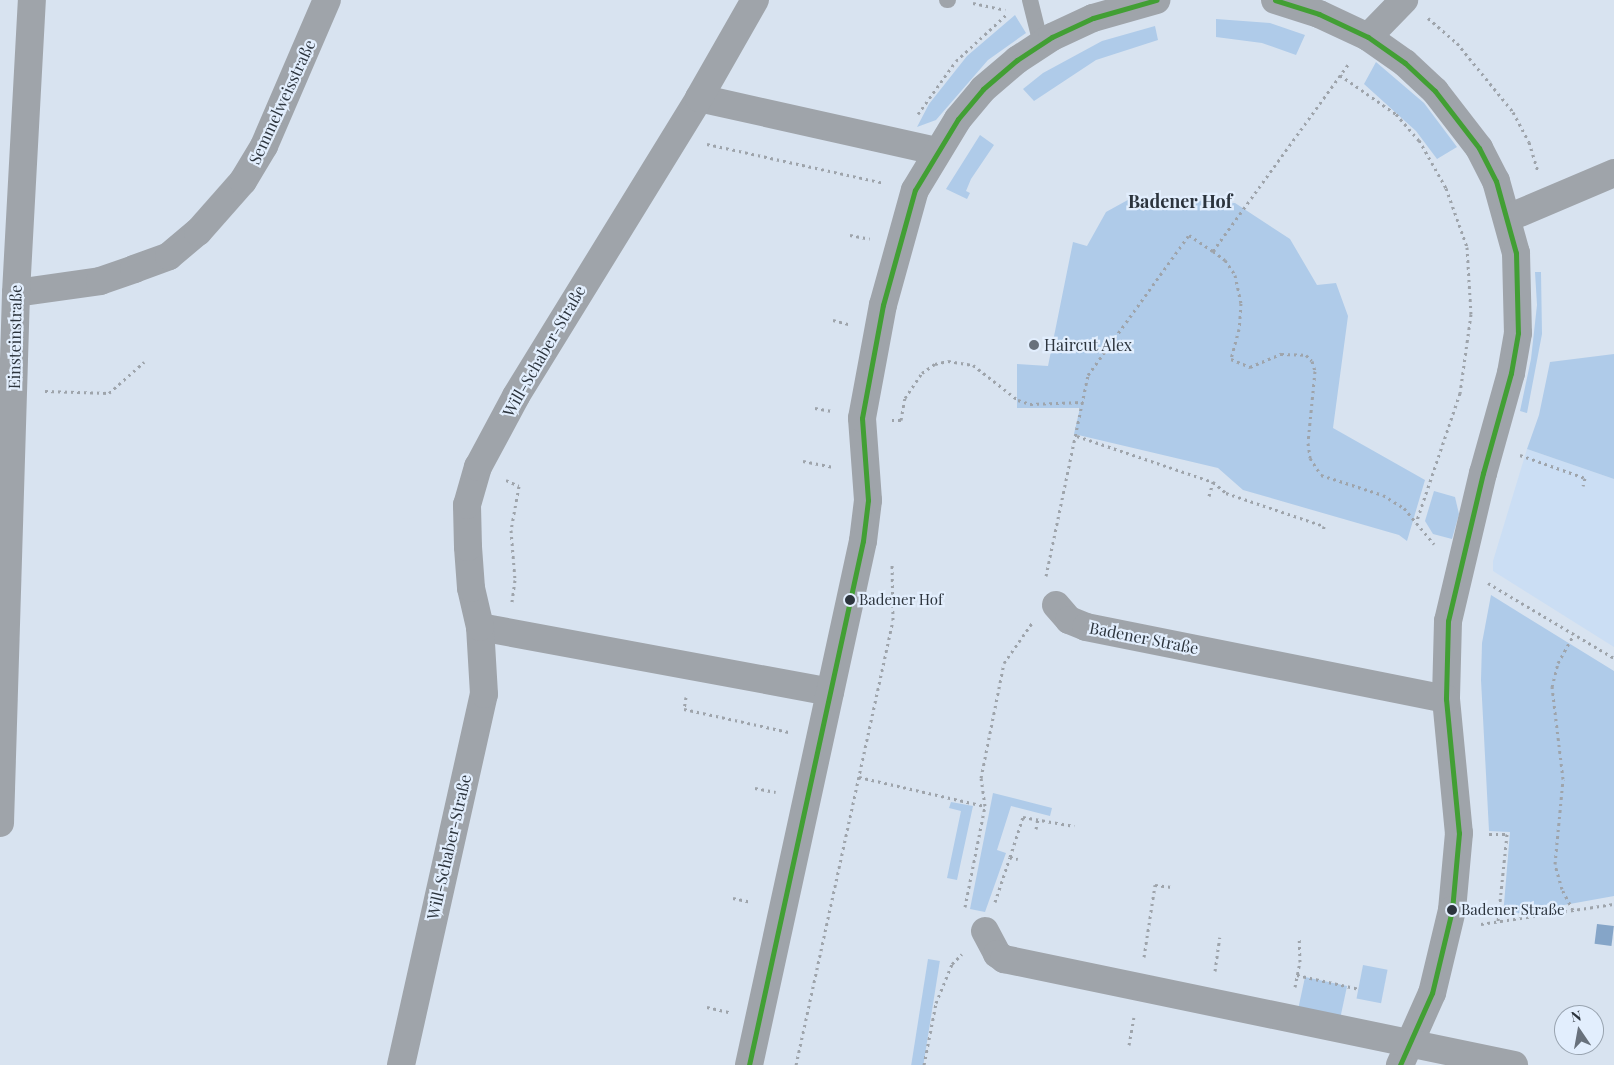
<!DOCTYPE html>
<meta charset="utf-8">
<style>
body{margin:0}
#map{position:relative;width:1614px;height:1065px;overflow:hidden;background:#d8e3f0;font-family:"Playfair Display",serif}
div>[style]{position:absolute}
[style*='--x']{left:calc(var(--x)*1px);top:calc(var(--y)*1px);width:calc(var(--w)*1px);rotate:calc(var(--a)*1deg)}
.built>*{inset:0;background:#cbdef4}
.green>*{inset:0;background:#afcbe9;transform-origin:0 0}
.water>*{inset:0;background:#85a5c8;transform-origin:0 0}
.path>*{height:3px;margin-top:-1.5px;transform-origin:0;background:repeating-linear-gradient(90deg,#9ea4ab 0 2.5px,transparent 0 6.5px)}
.service>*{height:16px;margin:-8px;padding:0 8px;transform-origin:8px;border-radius:8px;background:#9fa4aa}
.minor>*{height:28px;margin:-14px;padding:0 14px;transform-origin:14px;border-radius:14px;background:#9fa4aa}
.tertiary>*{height:28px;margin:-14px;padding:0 14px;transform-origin:14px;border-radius:14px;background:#9fa4aa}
.bus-1>*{height:5px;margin:-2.5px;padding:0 2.5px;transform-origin:2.5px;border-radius:2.5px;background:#429f34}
.dots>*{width:14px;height:14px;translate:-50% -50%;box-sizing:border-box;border:2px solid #e2eefd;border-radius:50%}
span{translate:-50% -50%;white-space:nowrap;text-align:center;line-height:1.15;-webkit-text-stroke:4.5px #e2eefd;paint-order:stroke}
.bus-label{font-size:15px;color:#2c343d}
.left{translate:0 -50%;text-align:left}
.street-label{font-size:16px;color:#2c343d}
.poi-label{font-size:16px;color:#2c343d}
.neighbourhood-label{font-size:18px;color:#2c343d;font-weight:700}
.north{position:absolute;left:1554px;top:1005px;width:50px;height:50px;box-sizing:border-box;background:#e2eefd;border:1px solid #99a4b0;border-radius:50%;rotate:348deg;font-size:14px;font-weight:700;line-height:20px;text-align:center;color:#2c343d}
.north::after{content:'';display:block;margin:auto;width:18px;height:22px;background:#68717c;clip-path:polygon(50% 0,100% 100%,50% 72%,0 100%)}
</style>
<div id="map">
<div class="built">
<i style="clip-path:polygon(1527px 449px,1614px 479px,1614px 647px,1493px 571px,1493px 561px)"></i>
</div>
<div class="green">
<i style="clip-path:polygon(1015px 15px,1026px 33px,988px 60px,936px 120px,917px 127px,929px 104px,967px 56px)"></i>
<i style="clip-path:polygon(1216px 19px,1270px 23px,1305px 35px,1296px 55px,1262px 43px,1216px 37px)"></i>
<i style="clip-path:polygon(1155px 26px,1158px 40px,1096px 60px,1034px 101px,1023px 89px,1043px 73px,1102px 41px)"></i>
<i style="clip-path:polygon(1376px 62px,1424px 103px,1457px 147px,1437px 159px,1416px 131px,1364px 84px)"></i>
<i style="clip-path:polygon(980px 135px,994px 145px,971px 179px,966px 191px,970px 193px,967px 199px,946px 189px)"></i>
<i style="clip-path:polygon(1135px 196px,1143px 211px,1171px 199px,1235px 203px,1290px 239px,1317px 285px,1336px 283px,1348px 316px,1333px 428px,1425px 480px,1407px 541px,1399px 535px,1243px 490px,1218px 468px,1074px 434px,1080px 408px,1017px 408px,1017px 364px,1048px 366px,1073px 242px,1087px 246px,1106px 212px)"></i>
<i style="clip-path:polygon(1535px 272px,1541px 272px,1542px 334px,1527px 413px,1520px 411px,1531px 359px,1537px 305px)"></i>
<i style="clip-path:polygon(1614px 354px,1614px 479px,1527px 449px,1539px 415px,1550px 362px)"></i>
<i style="clip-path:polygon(1434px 491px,1455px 497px,1459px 514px,1452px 539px,1433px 534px,1425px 521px)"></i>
<i style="clip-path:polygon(1491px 595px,1614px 671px,1614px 896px,1503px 916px,1510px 832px,1489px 831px,1481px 680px,1482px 643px)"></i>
<i style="clip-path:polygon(993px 793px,1052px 808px,1050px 816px,1011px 806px,997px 850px,1006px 853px,985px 912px,970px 909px)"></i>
<i style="clip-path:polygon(951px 802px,973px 806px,957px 880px,947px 878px,961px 811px,949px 808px)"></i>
<i style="left:928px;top:959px;width:12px;height:108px;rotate:9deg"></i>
<i style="left:1363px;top:965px;width:25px;height:34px;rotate:11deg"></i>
<i style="left:1305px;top:977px;width:43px;height:31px;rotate:12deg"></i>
</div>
<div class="water">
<i style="left:1597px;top:924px;width:17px;height:20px;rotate:7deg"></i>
</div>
<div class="path">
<i style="--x:973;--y:3;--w:33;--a:12"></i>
<i style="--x:1428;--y:18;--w:38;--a:41"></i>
<i style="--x:1457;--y:43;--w:89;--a:50.9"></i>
<i style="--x:1513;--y:112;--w:34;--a:62"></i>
<i style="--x:1529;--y:142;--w:30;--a:73"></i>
<i style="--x:1340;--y:75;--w:68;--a:34.9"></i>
<i style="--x:1396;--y:114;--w:35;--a:49"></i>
<i style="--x:1419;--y:140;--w:55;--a:60.6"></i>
<i style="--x:1446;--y:188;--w:63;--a:70.4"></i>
<i style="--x:1467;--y:247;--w:67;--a:86.6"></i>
<i style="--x:1471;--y:314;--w:80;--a:97.9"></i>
<i style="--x:1460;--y:393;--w:137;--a:108.7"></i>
<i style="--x:918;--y:114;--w:65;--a:-54.4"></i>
<i style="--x:956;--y:61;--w:68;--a:-42.6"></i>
<i style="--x:707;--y:144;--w:181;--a:12.4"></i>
<i style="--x:850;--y:235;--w:20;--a:11"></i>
<i style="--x:1213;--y:251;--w:15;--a:37"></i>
<i style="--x:1225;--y:260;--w:18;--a:56"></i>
<i style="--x:1235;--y:275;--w:29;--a:78"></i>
<i style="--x:1241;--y:303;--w:26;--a:94"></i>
<i style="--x:1239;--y:329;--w:31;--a:105"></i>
<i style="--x:1231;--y:359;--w:21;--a:23"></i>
<i style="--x:1250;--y:367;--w:34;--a:-23"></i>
<i style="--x:1281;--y:354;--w:25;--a:2"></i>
<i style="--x:1306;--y:355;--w:8;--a:45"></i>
<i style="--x:1312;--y:361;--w:10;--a:73"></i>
<i style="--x:1315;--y:371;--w:72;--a:95.6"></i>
<i style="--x:1308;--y:443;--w:15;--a:82"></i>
<i style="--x:1310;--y:458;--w:20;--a:57"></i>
<i style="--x:1321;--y:475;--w:65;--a:17.9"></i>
<i style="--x:1383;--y:495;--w:25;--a:32"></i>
<i style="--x:1404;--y:508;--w:47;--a:50.2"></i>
<i style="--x:833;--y:320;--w:16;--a:15"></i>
<i style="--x:45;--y:391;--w:64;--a:1.8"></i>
<i style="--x:109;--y:393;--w:47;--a:-41.5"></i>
<i style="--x:815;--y:408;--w:17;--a:10"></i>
<i style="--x:892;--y:420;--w:9;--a:0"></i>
<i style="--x:901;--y:420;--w:22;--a:-80"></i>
<i style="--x:905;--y:398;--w:30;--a:-56"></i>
<i style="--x:922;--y:373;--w:16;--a:-35"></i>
<i style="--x:935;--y:364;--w:13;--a:-13"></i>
<i style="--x:948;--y:361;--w:25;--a:9"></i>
<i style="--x:973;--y:365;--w:57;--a:37.9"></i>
<i style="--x:1018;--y:400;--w:13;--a:18"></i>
<i style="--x:1030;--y:404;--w:53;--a:-2.2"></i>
<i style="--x:1077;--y:436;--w:144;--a:18.7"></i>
<i style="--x:1213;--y:482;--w:17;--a:40"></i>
<i style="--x:1226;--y:493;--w:103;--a:18.6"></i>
<i style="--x:1324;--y:526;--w:6;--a:99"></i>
<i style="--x:1520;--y:455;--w:69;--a:19.5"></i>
<i style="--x:1585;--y:478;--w:8;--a:104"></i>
<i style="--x:803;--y:461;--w:31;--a:11"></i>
<i style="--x:506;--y:480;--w:14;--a:25"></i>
<i style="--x:519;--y:486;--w:45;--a:100.3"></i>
<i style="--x:511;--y:530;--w:50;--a:85.4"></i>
<i style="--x:515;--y:580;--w:22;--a:98"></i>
<i style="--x:1209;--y:496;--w:15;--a:-74"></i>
<i style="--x:1046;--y:576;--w:205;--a:-78.2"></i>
<i style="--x:1088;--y:375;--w:173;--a:-54.2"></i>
<i style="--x:1189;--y:235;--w:29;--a:34"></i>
<i style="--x:1213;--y:251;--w:233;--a:-54.1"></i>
<i style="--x:1488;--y:583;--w:147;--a:30.8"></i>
<i style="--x:686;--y:697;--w:12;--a:99"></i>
<i style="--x:684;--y:709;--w:107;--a:12.4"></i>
<i style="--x:859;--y:777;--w:129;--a:13"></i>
<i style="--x:755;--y:788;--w:21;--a:11"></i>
<i style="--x:1036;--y:829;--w:10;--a:-79"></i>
<i style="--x:1489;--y:834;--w:18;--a:0"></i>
<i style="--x:1507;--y:834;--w:87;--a:95.9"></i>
<i style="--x:1010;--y:857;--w:42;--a:-72"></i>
<i style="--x:1023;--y:817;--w:52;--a:10"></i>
<i style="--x:733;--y:898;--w:19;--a:12"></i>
<i style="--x:995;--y:902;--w:47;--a:-71.6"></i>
<i style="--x:1010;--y:857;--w:8;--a:14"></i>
<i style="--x:965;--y:907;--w:103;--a:-78.8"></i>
<i style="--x:985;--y:806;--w:28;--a:-98"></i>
<i style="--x:981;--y:778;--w:117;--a:-78.7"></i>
<i style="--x:1004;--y:663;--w:49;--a:-55"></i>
<i style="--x:1573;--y:910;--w:24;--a:-118"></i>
<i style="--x:1562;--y:889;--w:26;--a:-106"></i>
<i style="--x:1555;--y:864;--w:85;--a:-84.6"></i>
<i style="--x:1563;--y:779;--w:93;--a:-96.8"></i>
<i style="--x:1552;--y:687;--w:25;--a:-76"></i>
<i style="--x:1558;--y:663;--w:33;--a:-61"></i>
<i style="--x:1481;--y:924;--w:134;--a:-8.6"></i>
<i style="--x:1144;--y:957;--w:73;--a:-81.3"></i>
<i style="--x:1155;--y:885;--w:17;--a:7"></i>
<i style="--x:1215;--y:971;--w:34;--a:-82"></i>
<i style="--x:1297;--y:975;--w:64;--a:12.7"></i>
<i style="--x:1295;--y:987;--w:25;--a:-79"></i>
<i style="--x:1300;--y:962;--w:23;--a:-92"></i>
<i style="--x:707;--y:1007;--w:23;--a:13"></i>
<i style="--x:1129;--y:1045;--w:28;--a:-80"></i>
<i style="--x:796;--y:1065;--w:455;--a:-77.7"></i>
<i style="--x:893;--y:620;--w:58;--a:-91"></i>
<i style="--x:924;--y:1065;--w:63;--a:-79"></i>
<i style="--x:936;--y:1003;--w:42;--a:-67.7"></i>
<i style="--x:952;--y:964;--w:14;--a:-45"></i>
</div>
<div class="service">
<i style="--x:947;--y:0;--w:1;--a:0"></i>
<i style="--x:1030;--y:0;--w:45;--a:76"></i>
</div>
<div class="minor">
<i style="--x:1275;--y:0;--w:46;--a:17.7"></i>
<i style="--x:1319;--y:14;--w:54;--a:25.1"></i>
<i style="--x:1368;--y:37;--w:45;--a:35.1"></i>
<i style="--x:1405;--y:63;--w:41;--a:43"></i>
<i style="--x:1435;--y:91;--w:72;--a:52.3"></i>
<i style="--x:1479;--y:148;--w:37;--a:63"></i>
<i style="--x:1496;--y:181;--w:75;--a:74.5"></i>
<i style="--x:1516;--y:253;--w:80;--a:88.6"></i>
<i style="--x:1518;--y:333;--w:41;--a:99.9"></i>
<i style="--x:1511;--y:373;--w:104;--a:105.6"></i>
<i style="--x:1483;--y:473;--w:152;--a:103.3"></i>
<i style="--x:1448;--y:621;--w:78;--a:91.5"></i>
<i style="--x:1446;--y:699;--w:135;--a:84.5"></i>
<i style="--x:1459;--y:833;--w:77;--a:95.2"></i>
<i style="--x:1452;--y:910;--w:85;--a:103.5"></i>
<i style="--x:1432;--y:993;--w:79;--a:114"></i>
<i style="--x:1368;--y:37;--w:52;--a:-45.8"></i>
<i style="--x:699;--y:98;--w:243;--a:12.6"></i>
<i style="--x:1508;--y:218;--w:115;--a:-23"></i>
<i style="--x:16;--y:293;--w:85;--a:-8.1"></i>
<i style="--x:100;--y:281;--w:36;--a:-19"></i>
<i style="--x:134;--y:269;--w:37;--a:-20"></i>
<i style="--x:169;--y:256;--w:38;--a:-40"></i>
<i style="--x:198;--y:232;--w:68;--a:-48.6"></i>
<i style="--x:243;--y:181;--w:41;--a:-59"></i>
<i style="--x:264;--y:146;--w:159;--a:-66.7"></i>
<i style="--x:1056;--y:605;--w:20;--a:49"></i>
<i style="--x:1069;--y:620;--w:18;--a:22"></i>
<i style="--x:1086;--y:627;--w:367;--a:11.3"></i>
<i style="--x:480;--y:627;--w:356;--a:10.5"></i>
<i style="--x:985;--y:931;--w:26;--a:62"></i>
<i style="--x:997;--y:954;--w:9;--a:36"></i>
<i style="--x:1004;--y:959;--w:521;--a:11.74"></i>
<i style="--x:401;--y:1065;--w:380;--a:-77.4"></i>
<i style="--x:484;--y:694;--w:67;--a:-93.4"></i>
<i style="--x:480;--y:627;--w:40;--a:-103"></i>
<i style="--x:471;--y:588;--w:41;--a:-94.2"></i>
<i style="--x:468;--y:547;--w:42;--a:-91.4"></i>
<i style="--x:467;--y:505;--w:40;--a:-74"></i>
<i style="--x:478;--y:467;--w:81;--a:-61.8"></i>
<i style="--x:516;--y:396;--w:350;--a:-58.4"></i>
<i style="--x:699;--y:98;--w:113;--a:-60.3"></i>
<i style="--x:749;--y:1065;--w:536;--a:-77.73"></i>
<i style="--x:863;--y:541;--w:41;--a:-83"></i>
<i style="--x:868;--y:500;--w:82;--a:-94.2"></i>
<i style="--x:862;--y:418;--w:115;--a:-79.5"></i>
<i style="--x:883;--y:305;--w:119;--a:-74.5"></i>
<i style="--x:915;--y:190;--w:83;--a:-58.8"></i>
<i style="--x:958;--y:119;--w:39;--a:-50"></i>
<i style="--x:983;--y:89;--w:45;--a:-40.5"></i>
<i style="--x:1017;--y:60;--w:42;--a:-33.3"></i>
<i style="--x:1052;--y:37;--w:45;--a:-24.9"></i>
<i style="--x:1093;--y:18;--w:66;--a:-15.9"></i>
</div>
<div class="tertiary">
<i style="--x:0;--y:823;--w:530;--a:-88.27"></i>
<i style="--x:16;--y:293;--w:293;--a:-86.9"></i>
</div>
<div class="bus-1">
<i style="--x:1275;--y:0;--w:46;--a:17.7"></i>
<i style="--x:1319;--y:14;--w:54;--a:25.1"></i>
<i style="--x:1368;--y:37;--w:45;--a:35.1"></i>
<i style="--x:1405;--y:63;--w:41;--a:43"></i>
<i style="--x:1435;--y:91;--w:72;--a:52.3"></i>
<i style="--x:1479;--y:148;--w:37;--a:63"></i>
<i style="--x:1496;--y:181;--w:75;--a:74.5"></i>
<i style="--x:1516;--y:253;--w:80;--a:88.6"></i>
<i style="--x:1518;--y:333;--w:41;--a:99.9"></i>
<i style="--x:1511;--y:373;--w:104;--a:105.6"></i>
<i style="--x:1483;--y:473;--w:152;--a:103.3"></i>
<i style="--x:1448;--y:621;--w:78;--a:91.5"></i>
<i style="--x:1446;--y:699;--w:135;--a:84.5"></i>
<i style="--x:1459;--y:833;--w:77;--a:95.2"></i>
<i style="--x:1452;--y:910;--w:85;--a:103.5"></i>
<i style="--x:1432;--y:993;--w:79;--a:114"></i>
<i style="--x:749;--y:1065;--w:536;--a:-77.73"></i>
<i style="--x:863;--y:541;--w:41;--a:-83"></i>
<i style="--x:868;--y:500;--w:82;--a:-94.2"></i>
<i style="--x:862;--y:418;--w:115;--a:-79.5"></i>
<i style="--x:883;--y:305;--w:119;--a:-74.5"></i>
<i style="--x:915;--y:190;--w:83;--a:-58.8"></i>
<i style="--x:958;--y:119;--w:39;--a:-50"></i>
<i style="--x:983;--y:89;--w:45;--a:-40.5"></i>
<i style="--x:1017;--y:60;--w:42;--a:-33.3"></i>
<i style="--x:1052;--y:37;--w:45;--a:-24.9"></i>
<i style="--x:1093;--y:18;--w:66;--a:-15.9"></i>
</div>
<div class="dots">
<i style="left:1034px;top:345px;background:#68717c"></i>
<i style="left:850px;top:600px;background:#2c343d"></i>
<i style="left:1452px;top:910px;background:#2c343d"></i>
</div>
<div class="bus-label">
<span class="left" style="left:859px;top:600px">Badener Hof</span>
<span class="left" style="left:1461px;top:910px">Badener Straße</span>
</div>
<div class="street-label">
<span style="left:282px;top:102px;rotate:-65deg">Semmelweisstraße</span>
<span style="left:15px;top:337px;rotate:-89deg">Einsteinstraße</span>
<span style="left:544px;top:351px;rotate:-60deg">Will-Schaber-Straße</span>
<span style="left:1144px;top:638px;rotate:11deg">Badener Straße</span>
<span style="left:449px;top:847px;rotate:-77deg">Will-Schaber-Straße</span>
</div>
<div class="poi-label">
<span class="left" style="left:1044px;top:345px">Haircut Alex</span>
</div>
<div class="neighbourhood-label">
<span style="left:1180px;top:201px">Badener Hof</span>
</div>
<div class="north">N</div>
</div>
